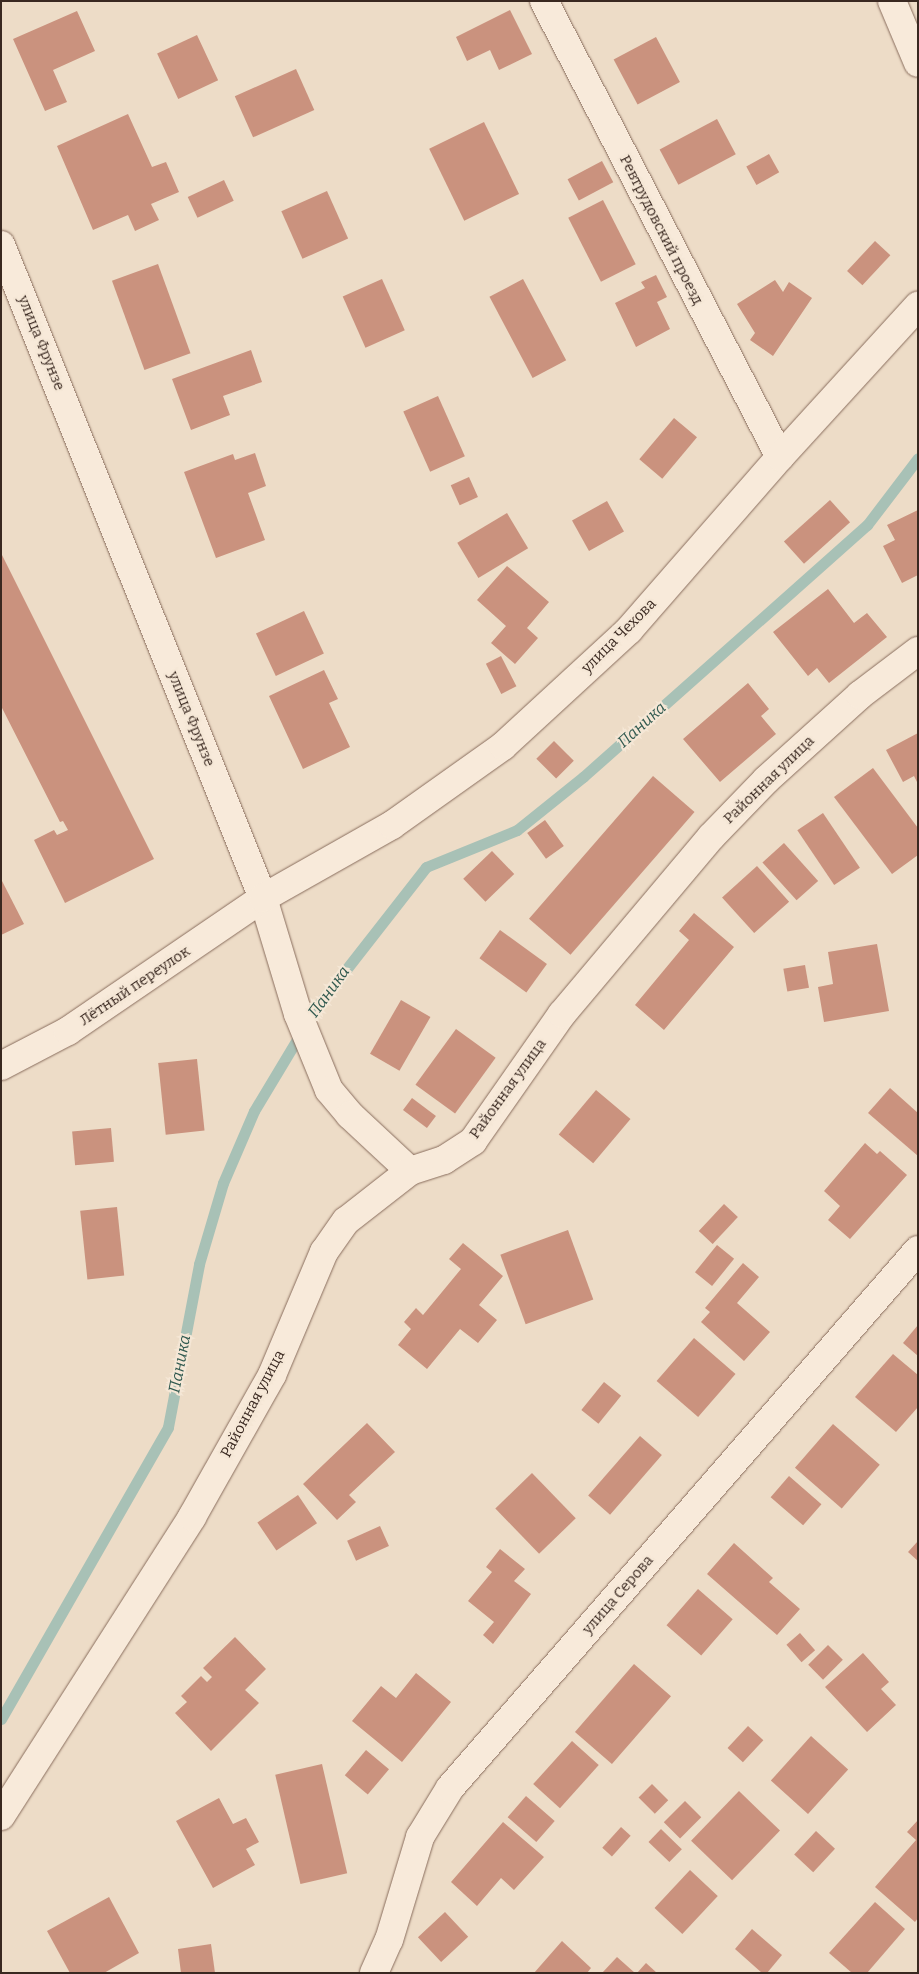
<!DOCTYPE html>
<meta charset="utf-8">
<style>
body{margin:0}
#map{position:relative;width:919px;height:1974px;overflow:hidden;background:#eddcc7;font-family:Bitter,serif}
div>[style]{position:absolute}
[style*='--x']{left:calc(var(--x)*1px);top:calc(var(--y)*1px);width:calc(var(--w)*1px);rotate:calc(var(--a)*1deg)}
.stream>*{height:11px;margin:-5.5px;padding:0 5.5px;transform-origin:5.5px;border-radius:5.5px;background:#a8c1b6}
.building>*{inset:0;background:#ca927e;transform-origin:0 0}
.roads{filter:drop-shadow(0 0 1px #896d5d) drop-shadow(0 0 1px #896d5d)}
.street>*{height:28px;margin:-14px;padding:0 14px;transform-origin:14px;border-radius:14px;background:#f8eada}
span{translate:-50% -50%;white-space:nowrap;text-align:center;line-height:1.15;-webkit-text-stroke:4px #f5e7d6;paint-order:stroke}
.street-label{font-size:15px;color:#392820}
.water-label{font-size:16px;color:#30594f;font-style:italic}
.frame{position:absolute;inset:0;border:2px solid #392820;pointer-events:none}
</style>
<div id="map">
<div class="stream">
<i style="--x:1;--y:1719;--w:336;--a:-60.2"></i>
<i style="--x:168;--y:1427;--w:166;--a:-79.2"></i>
<i style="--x:199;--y:1264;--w:84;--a:-73.5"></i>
<i style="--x:223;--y:1183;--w:78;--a:-66.7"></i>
<i style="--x:254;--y:1111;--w:120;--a:-59"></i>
<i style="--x:316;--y:1008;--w:179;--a:-52"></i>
<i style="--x:426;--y:867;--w:98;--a:-22.1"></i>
<i style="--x:517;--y:830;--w:85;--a:-38.8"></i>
<i style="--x:583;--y:777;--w:380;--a:-41.6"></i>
<i style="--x:867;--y:525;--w:84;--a:-52.7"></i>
</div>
<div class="building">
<i style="clip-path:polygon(510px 10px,532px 54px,499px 70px,490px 50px,467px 61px,456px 37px)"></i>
<i style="clip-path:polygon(77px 11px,95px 51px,53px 70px,67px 102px,45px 111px,13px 39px)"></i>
<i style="left:197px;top:35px;width:50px;height:44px;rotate:65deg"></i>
<i style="left:656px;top:37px;width:51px;height:48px;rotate:62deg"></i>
<i style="left:296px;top:69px;width:45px;height:67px;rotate:66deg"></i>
<i style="clip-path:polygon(128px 114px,152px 167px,166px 162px,179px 192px,151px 204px,159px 220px,135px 231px,128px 215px,93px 230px,57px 146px)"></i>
<i style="left:717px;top:119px;width:40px;height:65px;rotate:62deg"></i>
<i style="left:484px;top:122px;width:80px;height:61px;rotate:64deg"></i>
<i style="left:769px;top:154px;width:21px;height:26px;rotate:61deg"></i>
<i style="left:602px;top:161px;width:24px;height:39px;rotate:62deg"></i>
<i style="left:224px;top:180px;width:23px;height:40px;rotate:65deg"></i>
<i style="left:327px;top:191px;width:52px;height:50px;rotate:66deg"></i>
<i style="left:603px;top:200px;width:72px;height:39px;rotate:63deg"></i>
<i style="left:875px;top:241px;width:21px;height:41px;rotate:43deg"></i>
<i style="left:158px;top:264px;width:95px;height:49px;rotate:70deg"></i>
<i style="clip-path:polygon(656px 275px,667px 297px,657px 302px,670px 329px,636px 347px,615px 303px,645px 288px,641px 282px)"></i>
<i style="left:382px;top:279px;width:56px;height:43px;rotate:66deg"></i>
<i style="left:523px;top:279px;width:92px;height:38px;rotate:62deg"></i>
<i style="clip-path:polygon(775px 280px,783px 292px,789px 282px,812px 298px,773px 356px,750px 340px,755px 333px,737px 304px)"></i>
<i style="clip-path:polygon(251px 350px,262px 382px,223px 396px,230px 415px,191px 430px,172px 379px)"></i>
<i style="left:438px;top:396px;width:66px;height:38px;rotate:66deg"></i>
<i style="left:674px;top:418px;width:30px;height:54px;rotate:40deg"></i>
<i style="clip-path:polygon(255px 453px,266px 486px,248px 493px,265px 540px,216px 558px,184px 472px,233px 454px,235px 460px)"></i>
<i style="left:469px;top:477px;width:22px;height:20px;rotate:66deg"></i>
<i style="left:830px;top:500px;width:30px;height:62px;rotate:48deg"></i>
<i style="left:607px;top:501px;width:35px;height:40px;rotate:61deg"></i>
<i style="clip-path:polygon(918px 510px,918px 575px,902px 583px,883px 546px,895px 540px,887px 525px)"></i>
<i style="left:507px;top:513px;width:41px;height:58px;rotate:59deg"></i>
<i style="clip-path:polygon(1px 553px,154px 859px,65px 903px,34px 840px,54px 830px,57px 835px,68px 830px,63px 821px,60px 822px,1px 706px)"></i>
<i style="clip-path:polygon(507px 566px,549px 602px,527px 628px,538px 638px,515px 664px,491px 643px,506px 626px,477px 600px)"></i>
<i style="clip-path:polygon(828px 589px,854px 623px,867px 613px,887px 637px,829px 683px,817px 668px,808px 676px,773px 632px)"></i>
<i style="left:304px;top:611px;width:47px;height:53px;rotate:65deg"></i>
<i style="left:501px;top:656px;width:34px;height:17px;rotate:63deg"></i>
<i style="clip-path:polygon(324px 670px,338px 699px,329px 703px,350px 747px,303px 769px,269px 696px)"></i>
<i style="clip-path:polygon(748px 683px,769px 709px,761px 716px,776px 734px,720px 782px,683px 739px)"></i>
<i style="clip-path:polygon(918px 733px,918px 784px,914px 776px,903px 782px,886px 750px)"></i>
<i style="left:554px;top:741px;width:28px;height:25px;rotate:45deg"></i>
<i style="clip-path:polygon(873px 768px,918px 828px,918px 855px,892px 874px,834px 797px)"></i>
<i style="left:653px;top:776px;width:55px;height:189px;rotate:41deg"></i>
<i style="left:823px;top:813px;width:66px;height:31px;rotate:56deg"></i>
<i style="left:545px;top:820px;width:32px;height:22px;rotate:54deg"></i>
<i style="left:784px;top:843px;width:51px;height:29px;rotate:48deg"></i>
<i style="left:492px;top:851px;width:32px;height:40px;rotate:46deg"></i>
<i style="left:757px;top:866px;width:48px;height:47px;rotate:48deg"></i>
<i style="clip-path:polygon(1px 879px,24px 924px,1px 935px)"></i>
<i style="clip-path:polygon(694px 913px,734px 947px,664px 1030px,635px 1005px,689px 940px,679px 931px)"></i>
<i style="left:500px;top:930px;width:58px;height:35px;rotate:36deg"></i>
<i style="clip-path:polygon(877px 944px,889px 1011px,824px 1022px,818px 987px,833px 984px,828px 952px)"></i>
<i style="left:805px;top:965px;width:23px;height:22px;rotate:80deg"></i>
<i style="left:401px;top:1000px;width:34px;height:62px;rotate:30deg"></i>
<i style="left:456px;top:1029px;width:49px;height:69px;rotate:36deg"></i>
<i style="left:197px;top:1059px;width:72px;height:39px;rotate:84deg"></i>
<i style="clip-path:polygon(890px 1088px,918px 1113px,918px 1156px,868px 1113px)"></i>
<i style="left:596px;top:1090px;width:45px;height:58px;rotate:40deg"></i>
<i style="left:412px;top:1098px;width:30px;height:15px;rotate:37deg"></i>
<i style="left:111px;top:1128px;width:34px;height:39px;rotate:85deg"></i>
<i style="clip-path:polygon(865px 1143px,877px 1154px,880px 1151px,907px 1175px,850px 1239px,828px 1220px,840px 1206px,824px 1191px)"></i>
<i style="left:724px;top:1204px;width:19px;height:37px;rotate:43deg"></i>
<i style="left:117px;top:1207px;width:69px;height:37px;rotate:84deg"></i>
<i style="left:568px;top:1230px;width:74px;height:72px;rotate:70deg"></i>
<i style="clip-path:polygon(463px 1243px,503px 1276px,479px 1305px,497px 1320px,478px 1343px,460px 1329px,427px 1369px,398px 1345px,411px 1329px,404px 1322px,416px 1308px,423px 1315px,461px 1269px,449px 1259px)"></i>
<i style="left:717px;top:1245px;width:22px;height:35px;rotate:39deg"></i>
<i style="clip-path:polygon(743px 1263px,759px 1277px,737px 1303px,770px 1332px,744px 1361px,701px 1322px,710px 1312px,705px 1308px)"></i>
<i style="clip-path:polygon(918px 1325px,918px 1356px,903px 1343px)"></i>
<i style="left:694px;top:1338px;width:55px;height:57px;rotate:41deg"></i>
<i style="clip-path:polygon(893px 1354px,918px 1375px,918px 1407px,896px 1432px,855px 1397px)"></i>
<i style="left:604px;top:1382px;width:22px;height:36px;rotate:39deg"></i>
<i style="clip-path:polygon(367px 1423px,395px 1452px,349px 1495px,356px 1502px,337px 1520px,303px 1484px)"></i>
<i style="left:833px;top:1424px;width:62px;height:58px;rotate:41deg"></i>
<i style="left:640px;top:1436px;width:29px;height:79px;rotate:41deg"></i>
<i style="left:532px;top:1473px;width:63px;height:51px;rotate:46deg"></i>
<i style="left:789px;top:1476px;width:43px;height:28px;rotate:41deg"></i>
<i style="left:298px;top:1495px;width:34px;height:49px;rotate:56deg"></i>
<i style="left:380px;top:1526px;width:22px;height:36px;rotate:66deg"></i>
<i style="clip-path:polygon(918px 1541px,918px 1561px,908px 1552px)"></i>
<i style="clip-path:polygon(734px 1543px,773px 1578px,769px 1582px,800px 1609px,777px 1635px,707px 1574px)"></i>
<i style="clip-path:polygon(500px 1549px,525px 1569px,514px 1581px,531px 1594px,493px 1644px,483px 1635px,494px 1622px,468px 1601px,492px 1572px,486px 1567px)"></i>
<i style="left:698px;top:1589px;width:46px;height:48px;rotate:41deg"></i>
<i style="left:800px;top:1633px;width:23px;height:18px;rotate:49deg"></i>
<i style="clip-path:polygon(235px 1637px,266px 1669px,245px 1690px,259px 1703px,211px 1751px,175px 1713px,187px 1702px,181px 1696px,201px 1676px,207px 1682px,212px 1677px,203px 1668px)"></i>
<i style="left:828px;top:1645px;width:21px;height:28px;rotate:45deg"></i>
<i style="clip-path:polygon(863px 1653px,889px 1682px,881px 1689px,896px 1705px,867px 1732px,825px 1687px)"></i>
<i style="left:634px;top:1664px;width:49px;height:90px;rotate:41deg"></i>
<i style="clip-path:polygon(416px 1673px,451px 1702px,402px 1762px,352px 1721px,381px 1686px,396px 1698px)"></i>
<i style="left:748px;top:1726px;width:21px;height:30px;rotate:43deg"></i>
<i style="left:811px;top:1736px;width:50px;height:60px;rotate:42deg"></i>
<i style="left:572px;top:1741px;width:36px;height:58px;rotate:42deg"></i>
<i style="left:366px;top:1750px;width:30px;height:33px;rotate:40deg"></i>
<i style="left:322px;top:1764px;width:112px;height:48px;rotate:77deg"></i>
<i style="left:652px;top:1784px;width:23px;height:19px;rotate:45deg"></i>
<i style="left:739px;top:1791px;width:57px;height:69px;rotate:44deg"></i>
<i style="left:526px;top:1796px;width:38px;height:28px;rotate:41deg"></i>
<i style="clip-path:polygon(219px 1798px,233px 1824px,246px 1818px,259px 1842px,246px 1849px,255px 1865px,213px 1888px,176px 1821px)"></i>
<i style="left:685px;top:1801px;width:23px;height:30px;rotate:45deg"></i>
<i style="clip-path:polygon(918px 1820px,918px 1918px,915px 1922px,875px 1887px,916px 1840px,907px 1832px)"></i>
<i style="clip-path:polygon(503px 1822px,544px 1857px,514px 1890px,501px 1878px,477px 1906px,451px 1882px)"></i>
<i style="left:621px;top:1827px;width:13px;height:28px;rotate:42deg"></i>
<i style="left:661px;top:1829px;width:29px;height:18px;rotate:44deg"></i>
<i style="left:816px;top:1831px;width:26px;height:32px;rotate:43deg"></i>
<i style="left:690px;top:1870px;width:38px;height:52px;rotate:43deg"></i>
<i style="clip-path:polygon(109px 1897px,139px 1953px,104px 1973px,70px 1973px,47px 1931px)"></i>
<i style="clip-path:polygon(875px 1902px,905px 1929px,867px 1973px,852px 1973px,829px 1953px)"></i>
<i style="left:445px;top:1912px;width:34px;height:37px;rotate:47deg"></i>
<i style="clip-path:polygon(752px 1929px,782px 1955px,767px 1973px,762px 1973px,735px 1949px)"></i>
<i style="clip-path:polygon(562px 1941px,591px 1968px,587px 1973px,534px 1973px)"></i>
<i style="clip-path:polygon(211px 1944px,215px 1973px,181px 1973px,178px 1949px)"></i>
<i style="clip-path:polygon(617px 1957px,635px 1973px,602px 1973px)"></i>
<i style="clip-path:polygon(646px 1963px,657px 1973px,637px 1973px)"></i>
</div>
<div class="roads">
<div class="street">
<i style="--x:544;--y:1;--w:513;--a:62.64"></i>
<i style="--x:892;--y:1;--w:67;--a:67.2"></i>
<i style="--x:1;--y:245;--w:704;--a:68.14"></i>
<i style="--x:263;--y:898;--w:121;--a:73.2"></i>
<i style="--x:298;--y:1014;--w:82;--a:67.8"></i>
<i style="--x:329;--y:1090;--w:33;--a:50"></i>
<i style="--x:350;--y:1115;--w:82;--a:43"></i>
<i style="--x:1;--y:1066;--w:76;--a:-27.6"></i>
<i style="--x:68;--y:1031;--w:236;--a:-34.3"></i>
<i style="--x:263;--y:898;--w:148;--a:-29.5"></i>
<i style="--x:392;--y:825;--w:136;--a:-35.4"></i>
<i style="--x:503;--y:746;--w:171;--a:-42.6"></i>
<i style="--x:629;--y:630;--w:230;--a:-48.9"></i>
<i style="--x:780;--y:457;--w:205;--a:-47.6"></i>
<i style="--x:1;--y:1816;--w:355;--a:-57.4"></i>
<i style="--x:192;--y:1517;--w:163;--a:-60.6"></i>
<i style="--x:272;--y:1375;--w:134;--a:-67.1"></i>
<i style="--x:324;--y:1252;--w:38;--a:-55"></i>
<i style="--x:346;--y:1221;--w:81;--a:-38"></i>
<i style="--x:410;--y:1171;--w:36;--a:-18"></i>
<i style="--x:444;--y:1160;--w:35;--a:-33"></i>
<i style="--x:473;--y:1141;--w:155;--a:-55"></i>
<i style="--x:562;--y:1014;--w:231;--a:-49.9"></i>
<i style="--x:711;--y:837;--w:79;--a:-46"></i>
<i style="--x:766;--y:780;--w:127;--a:-42.1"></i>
<i style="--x:860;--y:695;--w:73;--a:-37.2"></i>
<i style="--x:374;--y:1973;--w:36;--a:-66"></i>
<i style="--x:389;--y:1940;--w:108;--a:-73.2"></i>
<i style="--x:420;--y:1837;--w:57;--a:-58.5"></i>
<i style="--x:450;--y:1788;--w:713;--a:-48.98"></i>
</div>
</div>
<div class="street-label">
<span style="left:661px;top:230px;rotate:63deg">Ревтрудовский проезд</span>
<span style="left:41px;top:343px;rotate:68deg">улица Фрунзе</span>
<span style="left:619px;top:636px;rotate:-45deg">улица Чехова</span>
<span style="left:191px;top:719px;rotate:68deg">улица Фрунзе</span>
<span style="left:769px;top:780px;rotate:-44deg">Районная улица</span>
<span style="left:135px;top:986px;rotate:-34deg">Лётный переулок</span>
<span style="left:508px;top:1089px;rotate:-54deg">Районная улица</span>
<span style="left:253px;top:1404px;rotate:-62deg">Районная улица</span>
<span style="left:618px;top:1595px;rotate:-49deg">улица Серова</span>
</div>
<div class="water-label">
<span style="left:642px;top:725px;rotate:-42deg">Паника</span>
<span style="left:329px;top:992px;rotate:-54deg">Паника</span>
<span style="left:180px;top:1364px;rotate:-79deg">Паника</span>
</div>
<div class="frame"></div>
</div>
